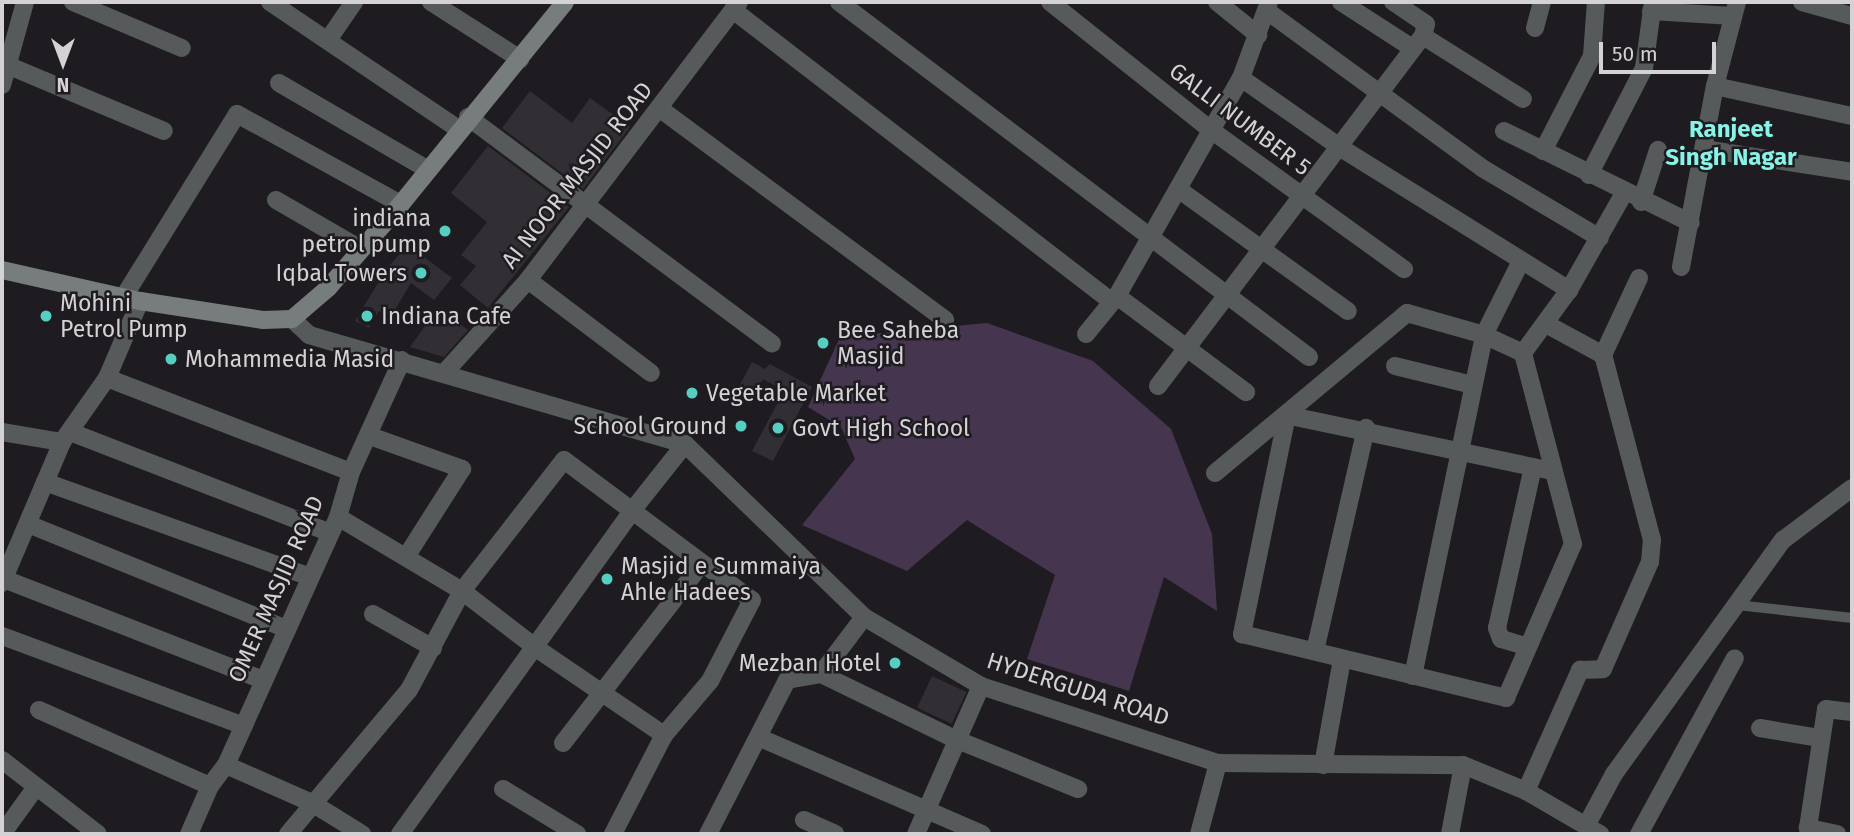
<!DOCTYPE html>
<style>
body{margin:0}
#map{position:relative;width:1854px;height:836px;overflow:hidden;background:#1f1c21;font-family:"Fira Sans",sans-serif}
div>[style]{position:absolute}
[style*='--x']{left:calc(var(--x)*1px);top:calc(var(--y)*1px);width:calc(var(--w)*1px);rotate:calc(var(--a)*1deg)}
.green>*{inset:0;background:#46354e}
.building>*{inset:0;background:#322f34;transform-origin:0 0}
.service>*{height:10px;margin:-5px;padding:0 5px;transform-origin:5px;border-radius:5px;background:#575a5a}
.minor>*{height:18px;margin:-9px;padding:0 9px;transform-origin:9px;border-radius:9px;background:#575a5a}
.tertiary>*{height:18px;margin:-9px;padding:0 9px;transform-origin:9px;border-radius:9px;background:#575a5a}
.secondary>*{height:18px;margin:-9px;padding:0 9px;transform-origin:9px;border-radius:9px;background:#777d7c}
.dots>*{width:19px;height:19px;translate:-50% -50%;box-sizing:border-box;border:4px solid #1f1c21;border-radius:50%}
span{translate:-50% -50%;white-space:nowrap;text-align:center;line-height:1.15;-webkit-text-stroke:5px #1f1c21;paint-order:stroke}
.street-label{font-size:23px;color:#d4d2d5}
.poi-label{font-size:23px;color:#d4d2d5}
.right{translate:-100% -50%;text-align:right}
.left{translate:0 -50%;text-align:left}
.neighbourhood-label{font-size:24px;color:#89f3e7;font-weight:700}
.frame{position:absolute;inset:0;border:4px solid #d4d2d5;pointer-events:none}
.north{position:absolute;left:28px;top:28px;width:70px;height:70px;-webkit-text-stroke:5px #1f1c21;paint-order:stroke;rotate:180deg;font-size:19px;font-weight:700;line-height:28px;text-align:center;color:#d4d2d5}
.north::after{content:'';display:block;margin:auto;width:24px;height:32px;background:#d4d2d5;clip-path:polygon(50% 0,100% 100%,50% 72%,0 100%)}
.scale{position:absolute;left:1599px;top:42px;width:117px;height:32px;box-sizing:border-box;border:4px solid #d4d2d5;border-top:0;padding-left:9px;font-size:21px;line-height:24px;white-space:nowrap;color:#d4d2d5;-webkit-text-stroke:5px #1f1c21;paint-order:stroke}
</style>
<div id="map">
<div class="green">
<i style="clip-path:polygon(987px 323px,1093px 361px,1171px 429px,1212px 534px,1217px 611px,1164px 577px,1129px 691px,1027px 659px,1055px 575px,967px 520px,907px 571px,802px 525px,855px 459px,841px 427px,808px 407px,840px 337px)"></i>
</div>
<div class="building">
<i style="clip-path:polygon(530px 91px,572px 123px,590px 98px,630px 127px,583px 189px,502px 128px)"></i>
<i style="clip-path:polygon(488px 146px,569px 207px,488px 308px,460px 285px,476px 266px,461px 255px,487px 222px,451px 193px)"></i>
<i style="clip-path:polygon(408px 245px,452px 278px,434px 300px,411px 283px,390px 318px,379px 311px,369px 328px,355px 321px,387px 268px)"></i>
<i style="clip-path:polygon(438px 308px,468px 330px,444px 357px,410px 347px)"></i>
<i style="clip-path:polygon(752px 362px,765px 369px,770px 364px,812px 387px,773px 461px,752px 451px,784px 391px,763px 379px,750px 404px,734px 396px)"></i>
<i style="left:932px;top:676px;width:38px;height:35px;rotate:25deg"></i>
</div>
<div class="service">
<i style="--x:1737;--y:605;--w:116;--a:6.4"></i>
</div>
<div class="minor">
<i style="--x:73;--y:2;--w:118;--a:22.9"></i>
<i style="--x:270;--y:2;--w:229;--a:34"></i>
<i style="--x:431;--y:2;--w:106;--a:32.6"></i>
<i style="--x:839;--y:2;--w:589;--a:37.06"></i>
<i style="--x:1050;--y:2;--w:206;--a:38.5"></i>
<i style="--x:1211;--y:130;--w:238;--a:35.8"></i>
<i style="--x:1217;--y:2;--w:53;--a:38.8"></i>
<i style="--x:1341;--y:2;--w:85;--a:32.9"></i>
<i style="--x:1802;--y:2;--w:52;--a:15.6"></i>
<i style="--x:733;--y:10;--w:478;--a:37.6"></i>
<i style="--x:1267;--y:11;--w:266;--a:36.1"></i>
<i style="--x:1482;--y:168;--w:137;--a:30.7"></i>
<i style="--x:1651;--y:11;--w:82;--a:3.5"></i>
<i style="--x:1535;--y:28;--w:27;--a:-75"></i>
<i style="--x:1423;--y:36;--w:118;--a:32.2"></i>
<i style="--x:328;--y:40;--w:46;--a:-55.6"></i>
<i style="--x:7;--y:65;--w:170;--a:22.8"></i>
<i style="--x:1241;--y:78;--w:122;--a:35"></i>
<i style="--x:1341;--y:148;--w:269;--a:31.9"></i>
<i style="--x:279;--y:83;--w:171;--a:30.2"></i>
<i style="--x:2;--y:85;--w:86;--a:-74.5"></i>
<i style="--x:1715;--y:86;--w:140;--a:12.4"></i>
<i style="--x:659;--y:108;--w:356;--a:36.5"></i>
<i style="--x:468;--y:117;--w:379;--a:36.7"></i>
<i style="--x:1504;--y:131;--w:208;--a:26.2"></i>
<i style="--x:1704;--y:149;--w:150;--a:8.8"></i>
<i style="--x:1543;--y:151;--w:107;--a:-62.7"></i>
<i style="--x:1592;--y:56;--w:54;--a:-85.8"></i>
<i style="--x:1589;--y:175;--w:120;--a:-62.8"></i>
<i style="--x:1644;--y:68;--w:67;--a:-82.2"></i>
<i style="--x:1178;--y:189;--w:209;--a:35.7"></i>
<i style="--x:276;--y:200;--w:98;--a:30"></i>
<i style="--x:1641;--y:202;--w:55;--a:-71.9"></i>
<i style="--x:1681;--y:267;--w:184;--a:-79.4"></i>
<i style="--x:1715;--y:86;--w:87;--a:-75.3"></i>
<i style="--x:528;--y:280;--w:154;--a:37.1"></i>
<i style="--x:1117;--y:296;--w:161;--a:36.7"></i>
<i style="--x:123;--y:298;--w:216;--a:-58.2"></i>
<i style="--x:237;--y:114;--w:187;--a:28.8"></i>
<i style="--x:1546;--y:324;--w:65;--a:28.5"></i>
<i style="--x:1086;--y:334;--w:49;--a:-50.8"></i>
<i style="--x:1117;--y:296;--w:251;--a:-60.4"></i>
<i style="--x:1241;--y:78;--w:81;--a:-69.8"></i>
<i style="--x:1395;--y:366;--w:80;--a:13.7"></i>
<i style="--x:445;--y:372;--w:124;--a:-47.9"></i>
<i style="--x:528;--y:280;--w:349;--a:-52.8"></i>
<i style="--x:107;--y:378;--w:261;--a:21.1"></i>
<i style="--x:1158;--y:386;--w:439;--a:-52.9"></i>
<i style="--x:1423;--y:36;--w:12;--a:-76"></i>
<i style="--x:1426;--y:24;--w:40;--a:-146"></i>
<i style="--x:2;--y:432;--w:61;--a:9.5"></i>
<i style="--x:73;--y:433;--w:274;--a:21.2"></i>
<i style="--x:370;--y:436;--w:98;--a:19.7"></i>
<i style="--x:462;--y:469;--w:104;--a:122.5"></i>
<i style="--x:1552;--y:471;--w:271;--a:-168.1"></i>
<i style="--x:1287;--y:415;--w:224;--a:101.6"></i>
<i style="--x:1242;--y:634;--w:272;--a:13.6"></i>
<i style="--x:1506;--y:698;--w:168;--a:-66.5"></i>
<i style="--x:1573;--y:544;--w:197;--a:-104.7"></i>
<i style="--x:1523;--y:353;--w:78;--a:-53.9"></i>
<i style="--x:1569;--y:290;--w:112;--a:-60.4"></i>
<i style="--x:1215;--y:473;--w:250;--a:-39.8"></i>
<i style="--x:1407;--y:313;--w:80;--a:15.9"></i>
<i style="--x:1484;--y:335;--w:43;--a:24.8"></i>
<i style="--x:45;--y:482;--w:282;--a:19.7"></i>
<i style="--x:338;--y:517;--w:144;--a:30.8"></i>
<i style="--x:462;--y:591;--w:93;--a:37.6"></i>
<i style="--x:536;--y:648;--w:155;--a:34.2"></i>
<i style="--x:28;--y:524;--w:279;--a:22.1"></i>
<i style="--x:4;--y:579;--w:278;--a:21.3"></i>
<i style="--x:2;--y:583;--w:153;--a:-66.9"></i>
<i style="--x:62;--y:442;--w:78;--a:-54.9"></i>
<i style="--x:107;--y:378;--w:84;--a:-66.8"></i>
<i style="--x:373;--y:614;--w:69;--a:29.5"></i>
<i style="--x:2;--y:636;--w:258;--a:20.4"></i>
<i style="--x:1528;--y:647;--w:28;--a:-163"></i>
<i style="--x:1501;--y:639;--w:12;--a:-110"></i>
<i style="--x:1497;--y:628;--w:165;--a:-77.4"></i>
<i style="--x:1315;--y:651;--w:229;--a:-77.1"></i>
<i style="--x:821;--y:674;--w:149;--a:25.9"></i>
<i style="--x:955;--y:739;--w:133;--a:22.1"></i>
<i style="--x:1413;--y:676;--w:348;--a:-78.2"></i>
<i style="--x:1484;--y:335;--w:80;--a:-63.4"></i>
<i style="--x:39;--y:710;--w:187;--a:24"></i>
<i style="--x:1760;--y:728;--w:61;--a:9.5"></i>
<i style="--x:758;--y:737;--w:244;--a:23.4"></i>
<i style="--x:563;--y:743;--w:227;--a:-52.3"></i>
<i style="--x:2;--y:760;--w:121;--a:37.6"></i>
<i style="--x:226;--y:765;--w:94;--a:23.8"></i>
<i style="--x:312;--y:803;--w:59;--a:31.8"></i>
<i style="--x:1323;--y:765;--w:108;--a:-79.8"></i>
<i style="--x:503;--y:789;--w:87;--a:31.3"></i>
<i style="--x:1526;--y:791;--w:133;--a:-65.9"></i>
<i style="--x:1580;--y:670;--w:23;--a:-2"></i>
<i style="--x:1603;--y:669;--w:117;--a:-66.3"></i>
<i style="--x:1650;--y:562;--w:22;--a:-85"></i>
<i style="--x:1652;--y:540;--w:191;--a:-104.8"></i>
<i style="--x:1603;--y:355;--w:85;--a:-64.9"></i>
<i style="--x:804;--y:820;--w:34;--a:24"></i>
<i style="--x:1586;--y:826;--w:59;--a:-61.7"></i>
<i style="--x:1614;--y:774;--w:289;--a:-54.2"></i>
<i style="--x:1783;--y:540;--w:86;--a:-37"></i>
<i style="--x:2;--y:834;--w:58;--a:-54.1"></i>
<i style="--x:189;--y:834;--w:52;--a:-66.4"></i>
<i style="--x:210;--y:786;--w:26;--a:-53"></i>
<i style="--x:226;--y:765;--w:272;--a:-65.7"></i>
<i style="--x:338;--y:517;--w:47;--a:-73.9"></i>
<i style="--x:351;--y:472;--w:123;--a:-65.5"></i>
<i style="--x:288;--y:834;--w:188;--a:-50"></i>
<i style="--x:409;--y:690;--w:112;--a:-61.8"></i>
<i style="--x:462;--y:591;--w:166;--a:-52.1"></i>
<i style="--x:564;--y:460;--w:234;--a:36.7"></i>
<i style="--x:752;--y:600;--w:91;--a:117.4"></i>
<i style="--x:710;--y:681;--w:71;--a:130.4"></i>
<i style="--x:664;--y:735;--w:111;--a:117.3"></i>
<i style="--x:400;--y:834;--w:396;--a:-54.3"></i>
<i style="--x:631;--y:512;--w:87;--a:-51.5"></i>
<i style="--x:708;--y:834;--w:173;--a:-62.8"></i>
<i style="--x:787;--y:680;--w:35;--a:-10"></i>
<i style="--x:821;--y:674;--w:71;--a:-53"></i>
<i style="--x:916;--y:834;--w:162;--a:-66.3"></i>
<i style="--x:1199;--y:834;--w:73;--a:-75"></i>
<i style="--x:1450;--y:834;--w:70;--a:-79.3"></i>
<i style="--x:1639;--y:834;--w:200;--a:-61.4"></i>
<i style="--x:1837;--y:834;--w:30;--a:-168"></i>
<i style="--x:1808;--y:828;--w:120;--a:-81.4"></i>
<i style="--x:1826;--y:709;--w:26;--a:7"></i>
</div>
<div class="tertiary">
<i style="--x:292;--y:319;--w:23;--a:43"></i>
<i style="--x:309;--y:335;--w:391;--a:16.2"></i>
<i style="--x:685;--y:444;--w:249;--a:44"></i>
<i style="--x:864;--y:617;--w:136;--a:30.5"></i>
<i style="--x:981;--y:686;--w:249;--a:18"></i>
<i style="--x:1218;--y:763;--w:245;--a:0.5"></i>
<i style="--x:1463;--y:765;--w:68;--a:22.4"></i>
<i style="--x:1526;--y:791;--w:86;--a:30.2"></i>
</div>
<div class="secondary">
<i style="--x:2;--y:270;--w:141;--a:12.7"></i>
<i style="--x:140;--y:301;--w:124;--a:8.8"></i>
<i style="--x:263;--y:320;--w:29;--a:-2"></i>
<i style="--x:292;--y:319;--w:48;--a:-40.7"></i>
<i style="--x:328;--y:288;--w:111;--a:-49"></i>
<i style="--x:401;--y:204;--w:260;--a:-50.9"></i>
</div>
<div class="dots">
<i style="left:445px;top:231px;background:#57cec2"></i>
<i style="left:421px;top:273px;background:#57cec2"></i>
<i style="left:46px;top:316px;background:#57cec2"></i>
<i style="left:367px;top:316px;background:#57cec2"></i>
<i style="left:823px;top:343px;background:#57cec2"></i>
<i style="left:171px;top:359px;background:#57cec2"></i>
<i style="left:692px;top:393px;background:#57cec2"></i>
<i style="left:741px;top:426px;background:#57cec2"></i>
<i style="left:778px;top:428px;background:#57cec2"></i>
<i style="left:607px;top:579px;background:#57cec2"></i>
<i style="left:895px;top:663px;background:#57cec2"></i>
</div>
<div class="street-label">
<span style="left:1240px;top:119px;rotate:37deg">GALLI NUMBER 5</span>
<span style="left:577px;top:175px;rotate:-52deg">AI NOOR MASJID ROAD</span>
<span style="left:276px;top:589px;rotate:-66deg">OMER MASJID ROAD</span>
<span style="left:1078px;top:689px;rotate:18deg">HYDERGUDA ROAD</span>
</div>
<div class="poi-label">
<span class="right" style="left:431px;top:231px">indiana<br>petrol pump</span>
<span class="right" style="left:407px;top:273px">Iqbal Towers</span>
<span class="left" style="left:60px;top:316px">Mohini<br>Petrol Pump</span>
<span class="left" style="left:381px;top:316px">Indiana Cafe</span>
<span class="left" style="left:837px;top:343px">Bee Saheba<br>Masjid</span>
<span class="left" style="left:185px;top:359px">Mohammedia Masid</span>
<span class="left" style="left:706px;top:393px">Vegetable Market</span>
<span class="right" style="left:727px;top:426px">School Ground</span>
<span class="left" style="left:792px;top:428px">Govt High School</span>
<span class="left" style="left:621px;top:579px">Masjid e Summaiya<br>Ahle Hadees</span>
<span class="right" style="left:881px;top:663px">Mezban Hotel</span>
</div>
<div class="neighbourhood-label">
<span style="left:1731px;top:144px">Ranjeet<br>Singh Nagar</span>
</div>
<div class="frame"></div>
<div class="north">N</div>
<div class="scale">50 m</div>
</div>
